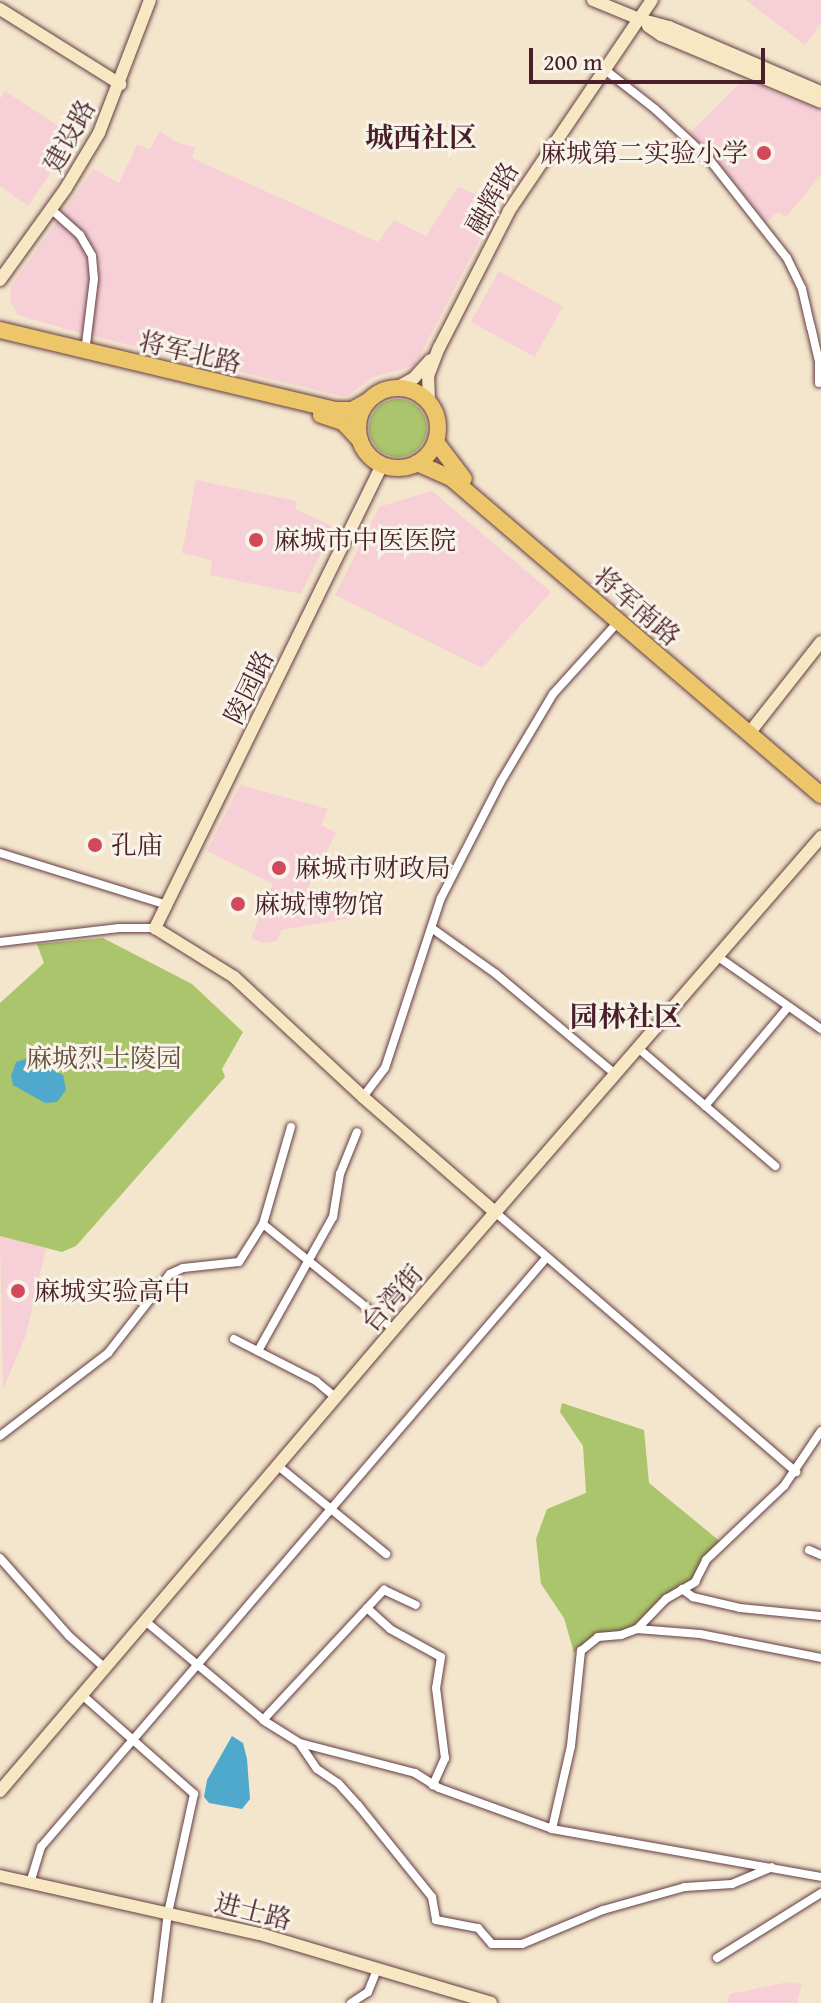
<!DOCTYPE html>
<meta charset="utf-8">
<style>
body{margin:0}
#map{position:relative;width:821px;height:2003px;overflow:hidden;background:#f4e5cd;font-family:"Gentium Book Plus","Noto Serif SC",serif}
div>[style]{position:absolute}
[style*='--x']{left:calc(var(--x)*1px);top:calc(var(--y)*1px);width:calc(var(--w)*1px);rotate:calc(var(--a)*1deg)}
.built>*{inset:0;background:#f6cfd7;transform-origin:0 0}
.green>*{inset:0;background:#aac56b}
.round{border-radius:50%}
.water>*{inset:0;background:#4ea9cc}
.roads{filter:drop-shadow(0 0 2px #643d43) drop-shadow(0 0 2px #643d43)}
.street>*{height:8px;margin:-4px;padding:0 4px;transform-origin:4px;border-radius:4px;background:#fff}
.secondary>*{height:12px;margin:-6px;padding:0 6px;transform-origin:6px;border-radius:6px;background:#f7e8c3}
.highway>*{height:16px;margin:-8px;padding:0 8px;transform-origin:8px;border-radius:8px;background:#ecc669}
.highway>.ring{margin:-8px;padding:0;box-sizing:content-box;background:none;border:16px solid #ecc669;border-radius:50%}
.dots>*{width:22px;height:22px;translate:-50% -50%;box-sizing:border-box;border:4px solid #f7f3e8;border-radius:50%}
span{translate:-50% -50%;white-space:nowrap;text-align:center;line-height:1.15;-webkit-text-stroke:6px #f7f3e8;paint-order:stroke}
.street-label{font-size:26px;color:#4a1f2b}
.poi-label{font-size:26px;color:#4a1f2b}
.right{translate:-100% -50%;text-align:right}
.left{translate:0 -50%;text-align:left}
.park-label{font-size:26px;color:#67513e}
.neighbourhood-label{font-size:28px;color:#4a1f2b;font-weight:700}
.scale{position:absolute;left:529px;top:48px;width:236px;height:36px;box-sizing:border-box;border:4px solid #4a1f2b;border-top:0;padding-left:10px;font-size:24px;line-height:28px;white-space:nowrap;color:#4a1f2b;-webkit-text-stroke:6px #f7f3e8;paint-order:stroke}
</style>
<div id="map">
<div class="built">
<i style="clip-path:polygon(746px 0,821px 0,821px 23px,805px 45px)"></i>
<i style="clip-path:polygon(744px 79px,821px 110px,821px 175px,786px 217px,778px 212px,766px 222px,726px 172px,689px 134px)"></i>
<i style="clip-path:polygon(5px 91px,75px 137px,28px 206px,0 186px,0 99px)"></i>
<i style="clip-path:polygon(160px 131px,178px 143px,195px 147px,192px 158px,378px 242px,394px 220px,426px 236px,458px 187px,498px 204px,415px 365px,373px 377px,348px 396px,341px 396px,89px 335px,100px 254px,62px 214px,93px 169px,119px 183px,137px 145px,150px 149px)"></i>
<i style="clip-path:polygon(58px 220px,78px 236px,88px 257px,90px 283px,83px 334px,18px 315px,10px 301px,11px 286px)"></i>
<i style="left:499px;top:271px;width:73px;height:58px;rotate:29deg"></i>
<i style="clip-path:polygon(196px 480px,297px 501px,295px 509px,334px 527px,301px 594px,210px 575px,212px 560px,182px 553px)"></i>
<i style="clip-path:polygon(432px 491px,551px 592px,482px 668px,335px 595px,379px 507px)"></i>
<i style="clip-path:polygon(240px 785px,328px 809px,321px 825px,336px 833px,308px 887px,355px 910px,351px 918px,282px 930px,277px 941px,263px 943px,251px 938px,273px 884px,207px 851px)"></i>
<i style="clip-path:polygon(0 1236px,46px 1248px,26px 1335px,3px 1389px)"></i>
<i style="clip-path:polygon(788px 1982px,802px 1984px,797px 2003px,727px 2003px,730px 1994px)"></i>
</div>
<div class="green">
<i class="round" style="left:369px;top:399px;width:58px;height:58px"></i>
<i style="clip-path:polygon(103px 938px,192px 984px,243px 1032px,222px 1069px,225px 1077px,76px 1246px,62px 1252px,0 1236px,0 1003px,44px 963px,37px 944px)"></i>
<i style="clip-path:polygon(562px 1403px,644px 1430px,649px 1483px,722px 1543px,695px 1578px,637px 1626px,626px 1632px,592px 1636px,574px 1653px,564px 1618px,541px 1584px,536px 1539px,547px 1509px,586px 1493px,583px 1446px,560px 1412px)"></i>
</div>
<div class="water">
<i style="clip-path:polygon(28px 1058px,63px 1075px,66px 1090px,57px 1102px,45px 1103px,13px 1085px,11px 1076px,16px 1062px)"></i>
<i style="clip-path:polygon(232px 1736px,243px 1743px,247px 1759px,250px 1799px,242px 1809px,209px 1803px,204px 1797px,207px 1780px)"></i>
</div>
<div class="roads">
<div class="street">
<i style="--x:604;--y:69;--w:65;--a:38.1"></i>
<i style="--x:655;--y:109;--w:74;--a:42.8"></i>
<i style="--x:709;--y:159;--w:126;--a:51.8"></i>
<i style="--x:787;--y:258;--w:34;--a:64"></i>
<i style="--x:802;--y:289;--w:39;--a:77"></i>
<i style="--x:811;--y:327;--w:35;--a:77"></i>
<i style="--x:819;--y:361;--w:22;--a:90"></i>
<i style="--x:51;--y:209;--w:39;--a:42"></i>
<i style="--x:80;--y:235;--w:24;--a:60"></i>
<i style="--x:92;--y:256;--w:23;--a:85"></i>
<i style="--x:94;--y:279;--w:74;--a:97"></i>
<i style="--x:0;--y:853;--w:175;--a:17.3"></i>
<i style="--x:433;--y:929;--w:77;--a:35.5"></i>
<i style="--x:496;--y:974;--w:155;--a:40"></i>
<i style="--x:0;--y:942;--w:120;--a:-6.7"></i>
<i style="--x:119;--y:928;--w:36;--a:0"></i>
<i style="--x:717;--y:956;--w:127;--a:35.1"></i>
<i style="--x:638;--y:1048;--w:181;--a:40.7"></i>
<i style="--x:363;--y:1097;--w:36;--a:-53"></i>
<i style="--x:385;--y:1068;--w:179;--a:-71.8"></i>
<i style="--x:441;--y:898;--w:129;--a:-62.8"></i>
<i style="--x:500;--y:783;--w:104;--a:-59.2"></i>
<i style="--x:553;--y:694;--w:97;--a:-47.9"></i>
<i style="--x:705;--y:1106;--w:129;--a:-50"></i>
<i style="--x:495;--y:1212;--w:398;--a:40.8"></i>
<i style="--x:263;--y:1224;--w:167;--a:38.9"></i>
<i style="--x:234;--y:1339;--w:92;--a:27.1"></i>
<i style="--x:316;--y:1381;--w:25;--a:40"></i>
<i style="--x:258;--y:1351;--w:154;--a:-60.8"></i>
<i style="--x:333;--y:1217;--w:44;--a:-80.8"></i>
<i style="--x:340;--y:1174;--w:45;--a:-68"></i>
<i style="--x:0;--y:1436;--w:136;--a:-37.5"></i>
<i style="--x:108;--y:1353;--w:100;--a:-51.9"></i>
<i style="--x:170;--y:1274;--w:14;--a:-25"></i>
<i style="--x:183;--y:1268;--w:56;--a:-6.1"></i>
<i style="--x:239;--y:1262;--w:45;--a:-57.7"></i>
<i style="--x:263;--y:1224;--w:101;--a:-73.9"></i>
<i style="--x:277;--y:1465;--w:141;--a:39.2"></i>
<i style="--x:809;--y:1550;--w:13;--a:23"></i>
<i style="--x:0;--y:1558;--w:104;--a:48.5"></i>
<i style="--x:69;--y:1636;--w:47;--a:41.5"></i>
<i style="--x:682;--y:1589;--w:14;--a:36"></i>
<i style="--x:693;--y:1597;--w:48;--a:13.2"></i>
<i style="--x:740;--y:1608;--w:81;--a:5.6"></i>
<i style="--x:367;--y:1608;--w:31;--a:42"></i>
<i style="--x:390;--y:1629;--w:58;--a:28.8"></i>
<i style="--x:441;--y:1657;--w:31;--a:99"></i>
<i style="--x:436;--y:1688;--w:71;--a:82.7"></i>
<i style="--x:445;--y:1758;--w:30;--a:114"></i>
<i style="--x:144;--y:1620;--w:159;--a:39.9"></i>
<i style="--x:266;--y:1722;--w:40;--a:32"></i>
<i style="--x:300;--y:1743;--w:119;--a:14.6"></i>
<i style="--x:415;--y:1773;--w:28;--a:32"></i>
<i style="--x:439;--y:1788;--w:120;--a:19.9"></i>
<i style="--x:552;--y:1829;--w:273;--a:10.1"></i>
<i style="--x:637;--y:1629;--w:63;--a:4.5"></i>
<i style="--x:700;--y:1634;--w:123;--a:11.2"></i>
<i style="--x:81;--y:1694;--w:151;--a:41.5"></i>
<i style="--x:194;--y:1794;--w:122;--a:102.3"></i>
<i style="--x:263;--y:1720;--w:178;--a:-47.1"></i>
<i style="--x:384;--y:1590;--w:35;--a:25"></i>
<i style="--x:300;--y:1744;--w:30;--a:56"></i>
<i style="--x:317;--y:1769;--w:25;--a:34"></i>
<i style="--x:338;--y:1783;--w:30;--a:48"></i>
<i style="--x:358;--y:1805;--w:118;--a:51.2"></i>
<i style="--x:432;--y:1897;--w:23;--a:80"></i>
<i style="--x:436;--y:1920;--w:43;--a:10.8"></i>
<i style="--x:478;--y:1928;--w:21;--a:49"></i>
<i style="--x:492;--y:1944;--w:30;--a:0"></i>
<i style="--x:522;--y:1944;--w:88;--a:-22.8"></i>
<i style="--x:603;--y:1910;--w:85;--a:-15.7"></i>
<i style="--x:685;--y:1887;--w:47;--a:-3.7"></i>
<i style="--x:732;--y:1884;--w:43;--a:-23"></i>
<i style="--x:552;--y:1829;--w:85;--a:-77.1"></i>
<i style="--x:571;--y:1746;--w:96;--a:-84"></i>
<i style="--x:581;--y:1651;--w:22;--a:-39"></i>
<i style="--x:598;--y:1637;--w:23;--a:-5"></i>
<i style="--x:621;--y:1635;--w:17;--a:-21"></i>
<i style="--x:637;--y:1629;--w:42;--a:-46"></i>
<i style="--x:666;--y:1599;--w:34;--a:-30"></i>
<i style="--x:695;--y:1582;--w:25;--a:-63"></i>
<i style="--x:706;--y:1560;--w:108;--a:-43.5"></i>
<i style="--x:784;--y:1486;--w:66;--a:-56.1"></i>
<i style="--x:30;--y:1883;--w:38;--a:-73"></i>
<i style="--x:41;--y:1847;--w:777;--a:-49.38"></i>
<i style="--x:717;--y:1958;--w:123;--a:-32"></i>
<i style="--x:157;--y:2003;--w:84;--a:-83.1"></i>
<i style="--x:351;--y:2003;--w:20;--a:-33"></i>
<i style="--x:368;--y:1992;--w:18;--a:-68"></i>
</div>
<div class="secondary">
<i style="--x:593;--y:0;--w:50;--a:22.4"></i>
<i style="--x:639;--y:19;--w:31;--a:15"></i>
<i style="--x:669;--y:27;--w:165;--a:23.2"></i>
<i style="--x:0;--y:9;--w:142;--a:32"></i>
<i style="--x:648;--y:26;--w:16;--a:35"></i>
<i style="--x:661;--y:35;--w:173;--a:22.7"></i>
<i style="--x:0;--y:280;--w:113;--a:-54.3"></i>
<i style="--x:66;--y:188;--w:64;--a:-59"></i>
<i style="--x:99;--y:133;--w:142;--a:-69"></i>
<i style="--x:398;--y:387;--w:18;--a:-29"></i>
<i style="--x:414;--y:378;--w:24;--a:-48"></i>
<i style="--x:429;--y:402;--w:26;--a:-92"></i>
<i style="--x:428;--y:376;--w:30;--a:-69"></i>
<i style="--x:439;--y:348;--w:154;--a:-62.9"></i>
<i style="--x:509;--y:211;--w:255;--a:-55.9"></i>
<i style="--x:382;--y:465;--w:516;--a:116.12"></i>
<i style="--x:155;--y:928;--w:93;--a:31.8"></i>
<i style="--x:234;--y:977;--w:176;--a:42.9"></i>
<i style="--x:363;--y:1097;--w:175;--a:41.1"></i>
<i style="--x:754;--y:727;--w:108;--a:-51.8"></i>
<i style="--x:0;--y:1791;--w:615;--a:-49.55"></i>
<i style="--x:399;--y:1323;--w:644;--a:-49.03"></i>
<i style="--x:0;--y:1876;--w:266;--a:12.6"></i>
<i style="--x:260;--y:1934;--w:241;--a:16.6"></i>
</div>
<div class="highway">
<i style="--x:0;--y:330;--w:346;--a:13.4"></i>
<i style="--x:337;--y:410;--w:15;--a:0"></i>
<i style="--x:352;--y:410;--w:18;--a:-29"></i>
<i class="ring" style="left:358px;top:388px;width:64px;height:64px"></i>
<i style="--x:321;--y:415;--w:23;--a:18"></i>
<i style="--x:343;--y:422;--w:25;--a:47"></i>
<i style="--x:436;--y:442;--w:46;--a:52.9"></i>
<i style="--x:417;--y:463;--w:37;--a:24"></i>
<i style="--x:451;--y:478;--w:487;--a:40.6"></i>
</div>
</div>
<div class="dots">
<i style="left:764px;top:153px;background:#d1495b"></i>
<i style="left:256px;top:540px;background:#d1495b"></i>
<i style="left:95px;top:845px;background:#d1495b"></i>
<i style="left:279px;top:868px;background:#d1495b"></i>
<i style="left:238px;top:904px;background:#d1495b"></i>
<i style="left:18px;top:1291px;background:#d1495b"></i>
</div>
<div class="street-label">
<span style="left:69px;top:136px;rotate:-61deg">建设路</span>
<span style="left:492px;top:198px;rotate:-60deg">融辉路</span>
<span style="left:190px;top:352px;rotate:13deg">将军北路</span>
<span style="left:637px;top:606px;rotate:41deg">将军南路</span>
<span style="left:249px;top:687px;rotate:-64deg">陵园路</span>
<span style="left:392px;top:1298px;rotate:-49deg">台湾街</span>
<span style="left:253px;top:1911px;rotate:14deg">进士路</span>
</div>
<div class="poi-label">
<span class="right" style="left:748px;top:153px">麻城第二实验小学</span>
<span class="left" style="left:274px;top:540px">麻城市中医医院</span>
<span class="left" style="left:111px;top:845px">孔庙</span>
<span class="left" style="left:295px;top:868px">麻城市财政局</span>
<span class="left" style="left:254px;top:904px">麻城博物馆</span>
<span class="left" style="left:34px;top:1291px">麻城实验高中</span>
</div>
<div class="park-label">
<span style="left:104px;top:1058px">麻城烈士陵园</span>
</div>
<div class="neighbourhood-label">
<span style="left:421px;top:137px">城西社区</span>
<span style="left:626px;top:1016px">园林社区</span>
</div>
<div class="scale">200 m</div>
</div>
